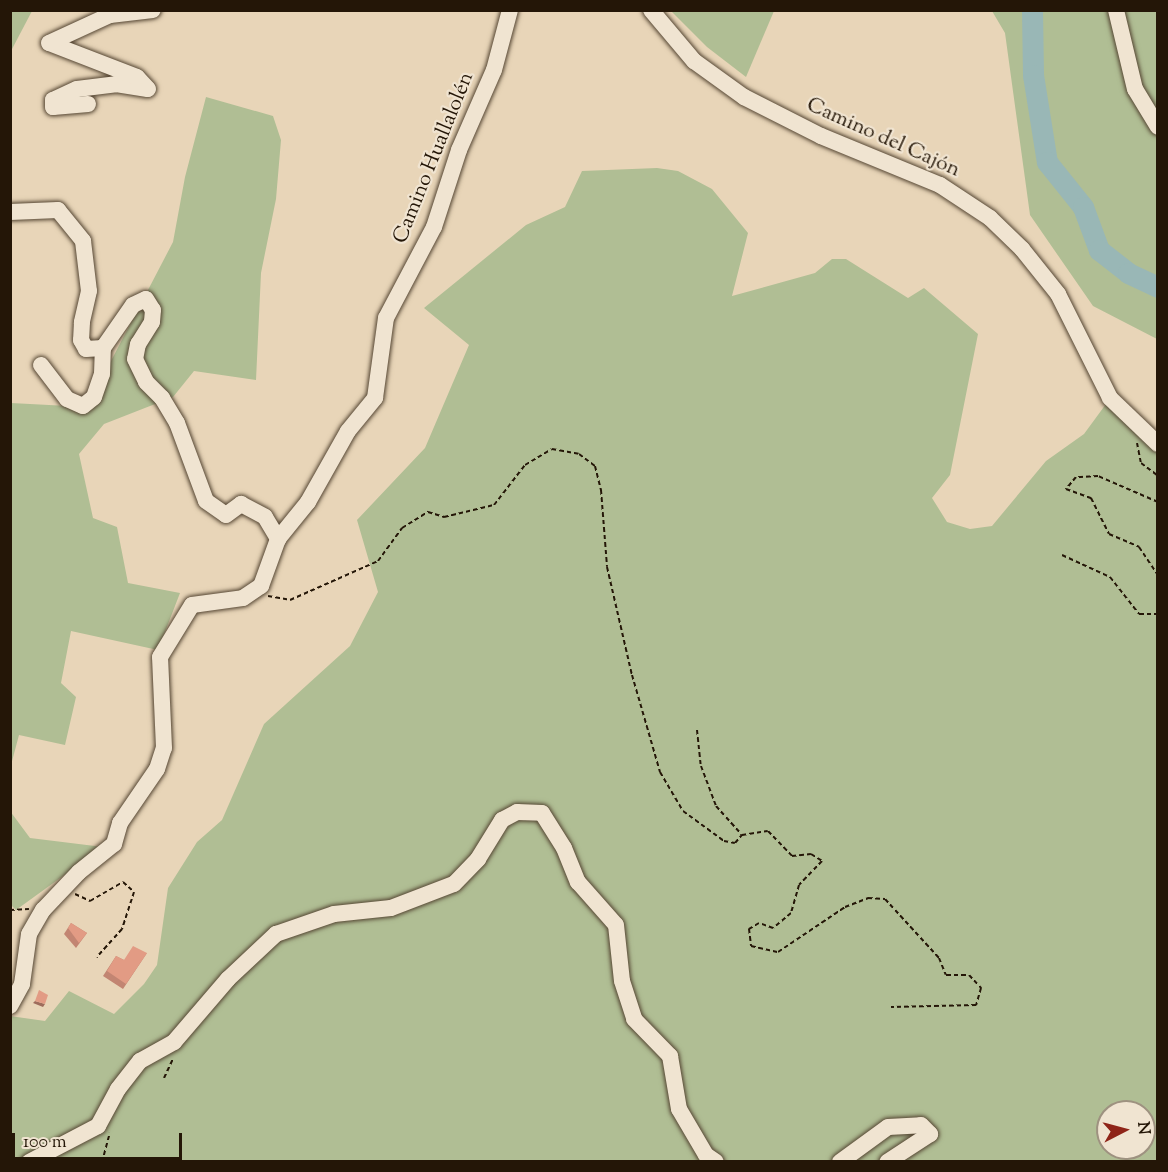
<!DOCTYPE html>
<meta charset="utf-8">
<style>
body{margin:0}
#map{position:relative;width:1168px;height:1172px;overflow:hidden;background:#e8d5b8;font-family:"Sorts Mill Goudy",serif}
div>[style]{position:absolute}
[style*='--x']{left:calc(var(--x)*1px);top:calc(var(--y)*1px);width:calc(var(--w)*1px);rotate:calc(var(--a)*1deg)}
.green>*{inset:0;background:#b0be94}
.river>*{height:21px;margin:-10.5px;padding:0 10.5px;transform-origin:10.5px;border-radius:10.5px;background:#99b7b6}
.path>*{height:2px;margin-top:-1px;transform-origin:0;background:repeating-linear-gradient(90deg,#241607 0 4.5px,transparent 0 7.5px)}
.roads{filter:drop-shadow(0 0 2px #554633) drop-shadow(0 0 2px #554633)}
.minor>*{height:16px;margin:-8px;padding:0 8px;transform-origin:8px;border-radius:8px;background:#f0e4d1}
.wall>*{inset:0;background:#c28572}
.shaded-wall>*{inset:0;background:#9e6c5c}
.building>*{inset:0;background:#e29b84}
span{translate:-50% -50%;white-space:nowrap;text-align:center;line-height:1.15;-webkit-text-stroke:4.5px #f0e4d1;paint-order:stroke}
.street-label{font-size:21px;color:#241607}
.frame{position:absolute;inset:0;border:12px solid #241607;pointer-events:none}
.north{position:absolute;left:1096px;top:1100px;width:60px;height:60px;box-sizing:border-box;background:#f0e4d1;border:2px solid #9e9280;border-radius:50%;rotate:84deg;font-size:16px;font-weight:700;line-height:24px;text-align:center;color:#241607}
.north::after{content:'';display:block;margin:auto;width:21px;height:27px;background:#8f2418;clip-path:polygon(50% 0,100% 100%,50% 72%,0 100%)}
.scale{position:absolute;left:12px;top:1133px;width:170px;height:27px;box-sizing:border-box;border:3px solid #241607;border-top:0;padding-left:8px;font-size:18px;line-height:21px;white-space:nowrap;color:#241607;-webkit-text-stroke:4px #f0e4d1;paint-order:stroke}
</style>
<div id="map">
<div class="green">
<i style="clip-path:polygon(11px 10px,32px 11px,11px 51px,10px 11px)"></i>
<i style="clip-path:polygon(671px 11px,774px 11px,746px 77px,707px 47px)"></i>
<i style="clip-path:polygon(992px 11px,1157px 11px,1157px 339px,1093px 306px,1030px 215px,1005px 33px)"></i>
<i style="clip-path:polygon(206px 97px,273px 116px,281px 140px,276px 199px,261px 273px,256px 380px,194px 371px,173px 397px,104px 424px,79px 454px,93px 518px,117px 527px,128px 583px,180px 593px,158px 650px,71px 631px,61px 683px,76px 697px,65px 745px,19px 735px,11px 765px,11px 403px,87px 407px,173px 242px,185px 177px)"></i>
<i style="clip-path:polygon(evenodd,657px 168px,678px 171px,712px 189px,748px 233px,732px 296px,815px 273px,832px 259px,846px 259px,908px 298px,924px 288px,978px 334px,950px 475px,932px 498px,947px 522px,970px 529px,992px 526px,1046px 461px,1084px 434px,1106px 404px,1157px 450px,1157px 1161px,11px 1161px,10px 1016px,45px 1021px,69px 991px,114px 1014px,144px 984px,157px 965px,168px 888px,197px 842px,222px 820px,264px 724px,350px 646px,378px 592px,357px 520px,425px 448px,469px 345px,424px 308px,526px 225px,565px 207px,582px 171px,657px 168px,1108px 1112px,1144px 1112px,1144px 1148px,1108px 1148px,1108px 1112px)"></i>
<i style="clip-path:polygon(10px 811px,30px 838px,103px 847px,16px 910px,11px 905px)"></i>
</div>
<div class="river">
<i style="--x:1032;--y:10;--w:65;--a:89.1"></i>
<i style="--x:1033;--y:75;--w:88;--a:80.9"></i>
<i style="--x:1047;--y:162;--w:58;--a:51.3"></i>
<i style="--x:1083;--y:207;--w:46;--a:69.6"></i>
<i style="--x:1099;--y:250;--w:37;--a:38"></i>
<i style="--x:1128;--y:273;--w:33;--a:25"></i>
</div>
<div class="path">
<i style="--x:1137;--y:443;--w:20;--a:79"></i>
<i style="--x:1141;--y:463;--w:21;--a:37"></i>
<i style="--x:1158;--y:502;--w:65;--a:-156.6"></i>
<i style="--x:1098;--y:476;--w:22;--a:177"></i>
<i style="--x:1076;--y:477;--w:16;--a:130"></i>
<i style="--x:1066;--y:489;--w:27;--a:20"></i>
<i style="--x:1091;--y:498;--w:40;--a:63.4"></i>
<i style="--x:1109;--y:534;--w:33;--a:23"></i>
<i style="--x:1139;--y:547;--w:34;--a:56"></i>
<i style="--x:1062;--y:555;--w:53;--a:24.6"></i>
<i style="--x:1110;--y:577;--w:47;--a:51.9"></i>
<i style="--x:1139;--y:614;--w:19;--a:0"></i>
<i style="--x:268;--y:596;--w:22;--a:10"></i>
<i style="--x:290;--y:600;--w:96;--a:-23.9"></i>
<i style="--x:378;--y:561;--w:41;--a:-54"></i>
<i style="--x:402;--y:528;--w:31;--a:-32"></i>
<i style="--x:428;--y:512;--w:17;--a:17"></i>
<i style="--x:444;--y:517;--w:51;--a:-13.5"></i>
<i style="--x:494;--y:505;--w:51;--a:-52.2"></i>
<i style="--x:525;--y:465;--w:31;--a:-31"></i>
<i style="--x:552;--y:449;--w:27;--a:10"></i>
<i style="--x:579;--y:454;--w:20;--a:37"></i>
<i style="--x:595;--y:466;--w:25;--a:76"></i>
<i style="--x:601;--y:490;--w:77;--a:85.5"></i>
<i style="--x:607;--y:567;--w:111;--a:77"></i>
<i style="--x:632;--y:675;--w:101;--a:73.9"></i>
<i style="--x:660;--y:772;--w:45;--a:59.5"></i>
<i style="--x:683;--y:811;--w:51;--a:36.2"></i>
<i style="--x:724;--y:841;--w:11;--a:10"></i>
<i style="--x:735;--y:843;--w:11;--a:-49"></i>
<i style="--x:742;--y:835;--w:26;--a:-9"></i>
<i style="--x:768;--y:831;--w:35;--a:46"></i>
<i style="--x:792;--y:856;--w:19;--a:-6"></i>
<i style="--x:811;--y:854;--w:13;--a:32"></i>
<i style="--x:822;--y:861;--w:33;--a:134"></i>
<i style="--x:799;--y:885;--w:29;--a:106"></i>
<i style="--x:791;--y:913;--w:23;--a:140"></i>
<i style="--x:773;--y:928;--w:15;--a:-160"></i>
<i style="--x:759;--y:923;--w:12;--a:149"></i>
<i style="--x:749;--y:929;--w:17;--a:83"></i>
<i style="--x:751;--y:946;--w:28;--a:13"></i>
<i style="--x:778;--y:952;--w:81;--a:-33.9"></i>
<i style="--x:845;--y:907;--w:25;--a:-21"></i>
<i style="--x:868;--y:898;--w:17;--a:3"></i>
<i style="--x:885;--y:899;--w:80;--a:47.5"></i>
<i style="--x:939;--y:958;--w:18;--a:68"></i>
<i style="--x:946;--y:975;--w:23;--a:0"></i>
<i style="--x:969;--y:975;--w:18;--a:47"></i>
<i style="--x:981;--y:988;--w:18;--a:106"></i>
<i style="--x:976;--y:1005;--w:85;--a:178.7"></i>
<i style="--x:697;--y:730;--w:36;--a:84"></i>
<i style="--x:701;--y:766;--w:43;--a:69.4"></i>
<i style="--x:716;--y:806;--w:38;--a:48"></i>
<i style="--x:75;--y:894;--w:17;--a:25"></i>
<i style="--x:90;--y:901;--w:38;--a:-30"></i>
<i style="--x:123;--y:882;--w:15;--a:42"></i>
<i style="--x:134;--y:892;--w:39;--a:108"></i>
<i style="--x:122;--y:929;--w:38;--a:132"></i>
<i style="--x:10;--y:910;--w:19;--a:-3"></i>
<i style="--x:164;--y:1078;--w:21;--a:-65"></i>
<i style="--x:102;--y:1162;--w:30;--a:-75"></i>
</div>
<div class="roads">
<div class="minor">
<i style="--x:651;--y:10;--w:67;--a:49.9"></i>
<i style="--x:694;--y:61;--w:62;--a:35.8"></i>
<i style="--x:744;--y:97;--w:86;--a:26.9"></i>
<i style="--x:821;--y:136;--w:129;--a:22.4"></i>
<i style="--x:940;--y:185;--w:60;--a:33.4"></i>
<i style="--x:990;--y:218;--w:45;--a:44.1"></i>
<i style="--x:1022;--y:249;--w:58;--a:51.3"></i>
<i style="--x:1058;--y:294;--w:116;--a:63.4"></i>
<i style="--x:1110;--y:398;--w:66;--a:43.8"></i>
<i style="--x:1116;--y:10;--w:81;--a:76.5"></i>
<i style="--x:1135;--y:89;--w:44;--a:58.8"></i>
<i style="--x:88;--y:104;--w:35;--a:175"></i>
<i style="--x:53;--y:107;--w:7;--a:-90"></i>
<i style="--x:53;--y:100;--w:26;--a:-25"></i>
<i style="--x:77;--y:89;--w:39;--a:-7"></i>
<i style="--x:116;--y:84;--w:32;--a:9"></i>
<i style="--x:148;--y:89;--w:16;--a:-133"></i>
<i style="--x:137;--y:77;--w:94;--a:-158.9"></i>
<i style="--x:49;--y:43;--w:67;--a:-24.7"></i>
<i style="--x:110;--y:15;--w:43;--a:-6.6"></i>
<i style="--x:10;--y:212;--w:48;--a:-2.4"></i>
<i style="--x:58;--y:210;--w:40;--a:51"></i>
<i style="--x:83;--y:241;--w:50;--a:83.2"></i>
<i style="--x:89;--y:291;--w:32;--a:103"></i>
<i style="--x:82;--y:322;--w:18;--a:93"></i>
<i style="--x:81;--y:340;--w:10;--a:61"></i>
<i style="--x:86;--y:349;--w:17;--a:-3"></i>
<i style="--x:103;--y:348;--w:52;--a:-55.1"></i>
<i style="--x:133;--y:305;--w:14;--a:-25"></i>
<i style="--x:146;--y:299;--w:13;--a:58"></i>
<i style="--x:153;--y:310;--w:12;--a:95"></i>
<i style="--x:152;--y:322;--w:26;--a:122"></i>
<i style="--x:138;--y:344;--w:15;--a:101"></i>
<i style="--x:135;--y:359;--w:25;--a:64"></i>
<i style="--x:146;--y:382;--w:23;--a:45"></i>
<i style="--x:162;--y:398;--w:29;--a:59"></i>
<i style="--x:177;--y:423;--w:83;--a:69.6"></i>
<i style="--x:206;--y:501;--w:24;--a:35"></i>
<i style="--x:226;--y:515;--w:19;--a:-36"></i>
<i style="--x:241;--y:504;--w:27;--a:28"></i>
<i style="--x:265;--y:517;--w:26;--a:59"></i>
<i style="--x:41;--y:365;--w:43;--a:52.6"></i>
<i style="--x:67;--y:399;--w:17;--a:24"></i>
<i style="--x:83;--y:406;--w:14;--a:-39"></i>
<i style="--x:94;--y:397;--w:24;--a:-71"></i>
<i style="--x:102;--y:374;--w:27;--a:-88"></i>
<i style="--x:10;--y:1006;--w:25;--a:-61"></i>
<i style="--x:22;--y:984;--w:50;--a:-82"></i>
<i style="--x:29;--y:934;--w:28;--a:-60"></i>
<i style="--x:43;--y:910;--w:52;--a:-46.5"></i>
<i style="--x:79;--y:872;--w:45;--a:-38.7"></i>
<i style="--x:114;--y:844;--w:22;--a:-74"></i>
<i style="--x:120;--y:823;--w:65;--a:-55.6"></i>
<i style="--x:157;--y:769;--w:22;--a:-72"></i>
<i style="--x:164;--y:748;--w:91;--a:-92.5"></i>
<i style="--x:160;--y:657;--w:61;--a:-58.4"></i>
<i style="--x:192;--y:605;--w:51;--a:-7.8"></i>
<i style="--x:243;--y:598;--w:22;--a:-34"></i>
<i style="--x:261;--y:586;--w:50;--a:-70.1"></i>
<i style="--x:278;--y:539;--w:48;--a:-51"></i>
<i style="--x:308;--y:502;--w:81;--a:-60.6"></i>
<i style="--x:348;--y:431;--w:43;--a:-50.7"></i>
<i style="--x:375;--y:398;--w:81;--a:-82.2"></i>
<i style="--x:386;--y:318;--w:103;--a:-62.2"></i>
<i style="--x:434;--y:227;--w:81;--a:-72"></i>
<i style="--x:459;--y:150;--w:87;--a:-66.4"></i>
<i style="--x:494;--y:70;--w:62;--a:-75.1"></i>
<i style="--x:29;--y:1162;--w:78;--a:-27.6"></i>
<i style="--x:98;--y:1126;--w:42;--a:-61.6"></i>
<i style="--x:118;--y:1089;--w:36;--a:-52"></i>
<i style="--x:140;--y:1061;--w:39;--a:-29"></i>
<i style="--x:174;--y:1042;--w:83;--a:-49.4"></i>
<i style="--x:228;--y:979;--w:66;--a:-43.2"></i>
<i style="--x:276;--y:934;--w:61;--a:-19"></i>
<i style="--x:334;--y:914;--w:57;--a:-6"></i>
<i style="--x:391;--y:908;--w:67;--a:-20.9"></i>
<i style="--x:454;--y:884;--w:35;--a:-46"></i>
<i style="--x:478;--y:859;--w:46;--a:-58.4"></i>
<i style="--x:502;--y:820;--w:17;--a:-28"></i>
<i style="--x:517;--y:812;--w:25;--a:2"></i>
<i style="--x:542;--y:813;--w:41;--a:57.8"></i>
<i style="--x:564;--y:848;--w:37;--a:68"></i>
<i style="--x:578;--y:882;--w:57;--a:48.5"></i>
<i style="--x:616;--y:925;--w:56;--a:83.9"></i>
<i style="--x:622;--y:981;--w:40;--a:72"></i>
<i style="--x:634;--y:1019;--w:52;--a:45.8"></i>
<i style="--x:670;--y:1056;--w:54;--a:80.4"></i>
<i style="--x:679;--y:1109;--w:53;--a:59.6"></i>
<i style="--x:706;--y:1155;--w:12;--a:35"></i>
<i style="--x:840;--y:1162;--w:59;--a:-36.1"></i>
<i style="--x:888;--y:1127;--w:33;--a:-3"></i>
<i style="--x:921;--y:1125;--w:13;--a:45"></i>
<i style="--x:930;--y:1134;--w:51;--a:146.9"></i>
</div>
</div>
<div class="wall">
<i style="clip-path:polygon(71px 923px,87px 933px,76px 948px,64px 934px)"></i>
<i style="clip-path:polygon(147px 953px,123px 989px,103px 976px,116px 956px,124px 960px)"></i>
</div>
<div class="shaded-wall">
<i style="clip-path:polygon(35px 1001px,45px 1004px,43px 1007px,33px 1003px)"></i>
</div>
<div class="building">
<i style="clip-path:polygon(71px 923px,87px 933px,79px 943px,68px 928px)"></i>
<i style="clip-path:polygon(133px 946px,147px 953px,126px 984px,107px 971px,116px 956px,124px 960px)"></i>
<i style="clip-path:polygon(39px 990px,48px 995px,45px 1004px,35px 1001px)"></i>
</div>
<div class="street-label">
<span style="left:883px;top:138px;rotate:24deg">Camino del Cajón</span>
<span style="left:434px;top:158px;rotate:-68deg">Camino Huallalolén</span>
</div>
<div class="frame"></div>
<div class="north">N</div>
<div class="scale">100 m</div>
</div>
